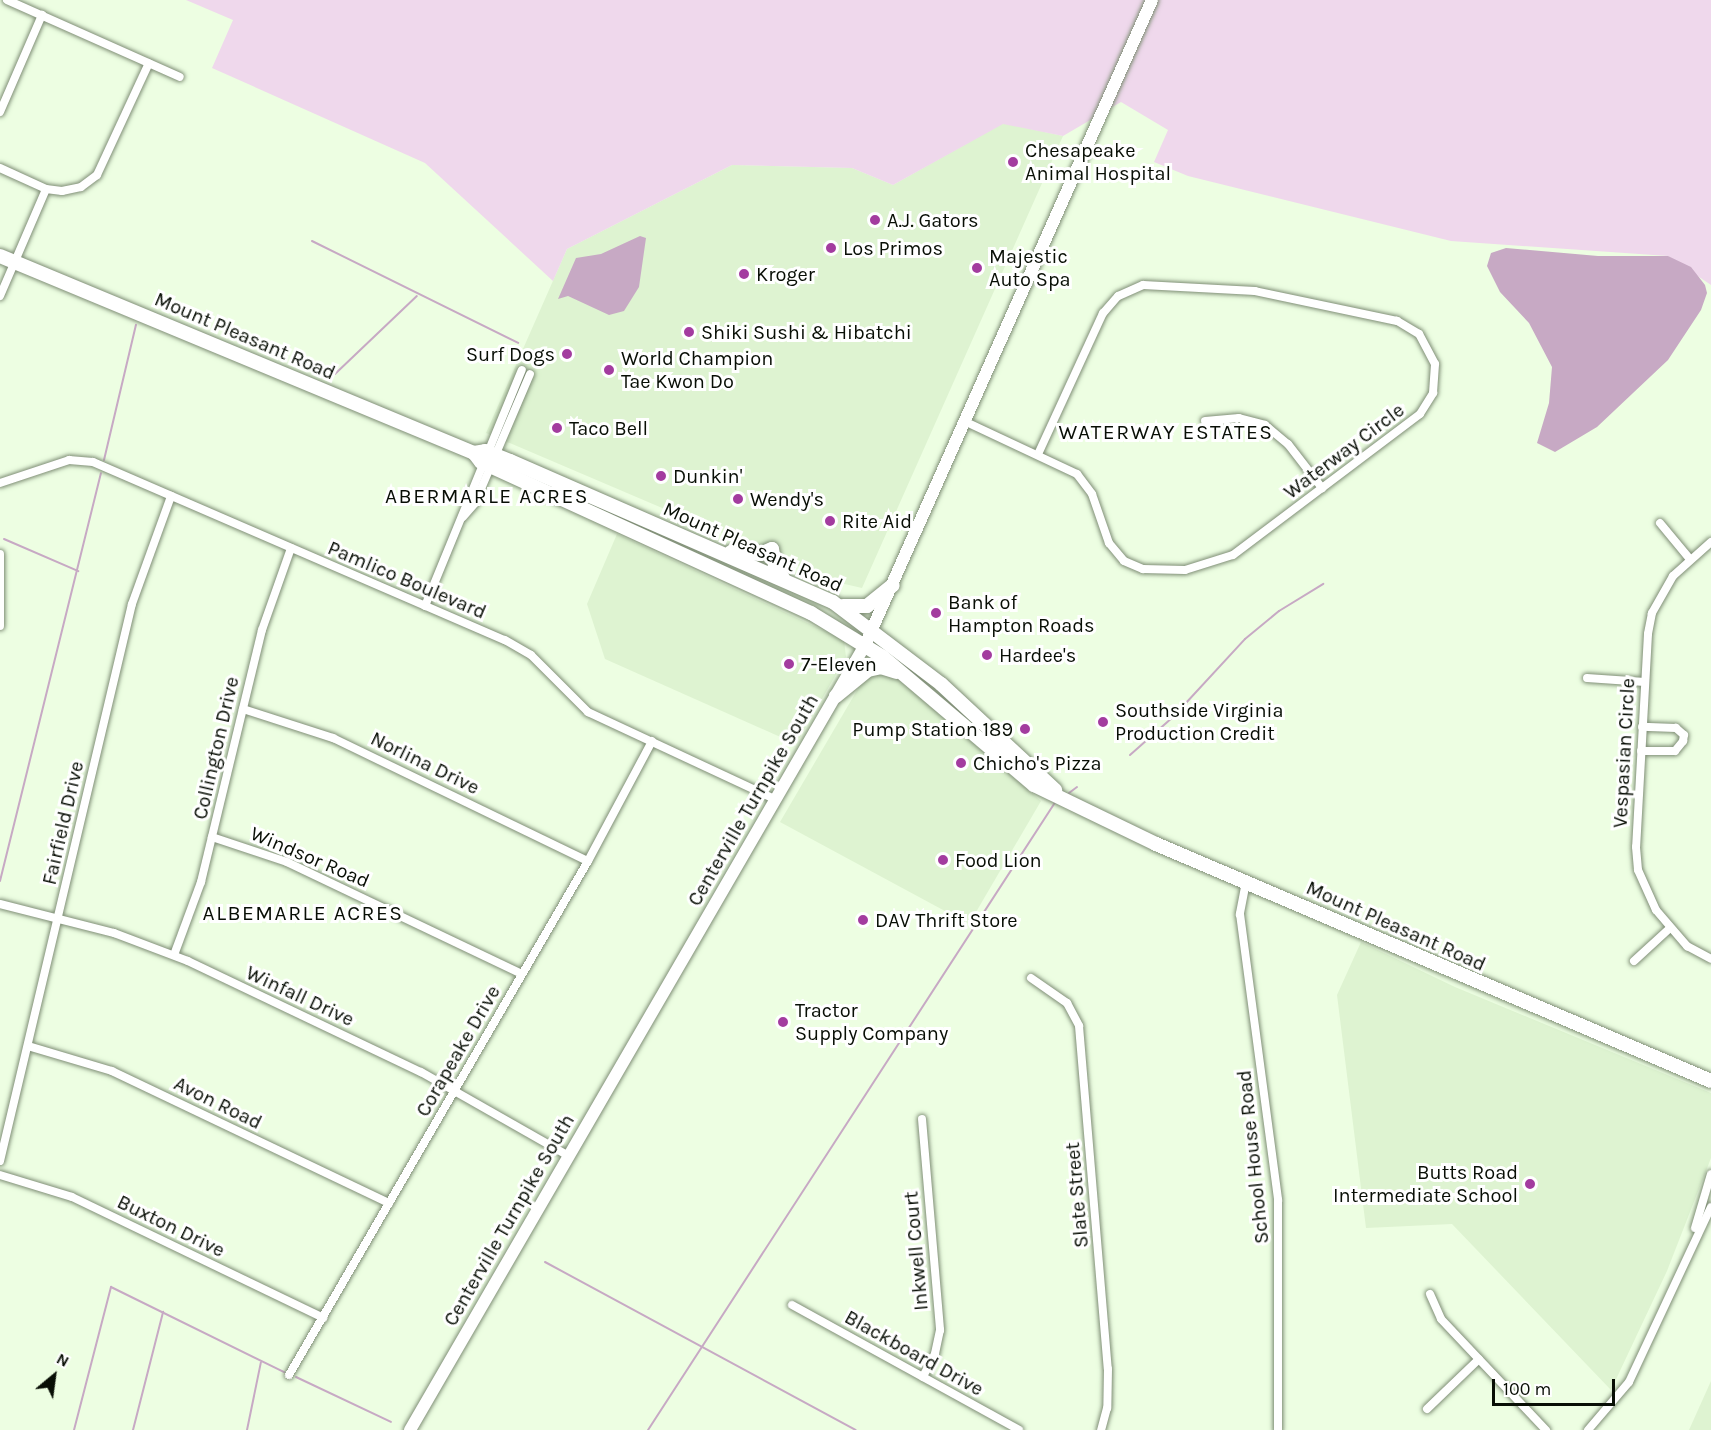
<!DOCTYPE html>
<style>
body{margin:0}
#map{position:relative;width:1711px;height:1430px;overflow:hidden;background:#edfee2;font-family:Karla,sans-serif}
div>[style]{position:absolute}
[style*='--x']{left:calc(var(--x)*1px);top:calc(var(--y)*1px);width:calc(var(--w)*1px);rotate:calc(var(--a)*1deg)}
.built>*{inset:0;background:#def3d1}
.green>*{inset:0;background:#efd8ec}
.water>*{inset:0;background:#c7a9c4}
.stream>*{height:2px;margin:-1px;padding:0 1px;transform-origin:1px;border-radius:1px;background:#c7a9c4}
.roads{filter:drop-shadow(0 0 2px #7f8e76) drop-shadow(0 0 2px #7f8e76)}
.minor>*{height:8px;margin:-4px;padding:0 4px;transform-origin:4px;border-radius:4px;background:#fff}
.secondary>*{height:12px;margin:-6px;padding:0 6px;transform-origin:6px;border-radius:6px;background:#fff}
.trunk>*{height:14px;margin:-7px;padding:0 7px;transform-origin:7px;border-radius:7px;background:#fff}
.dots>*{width:16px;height:16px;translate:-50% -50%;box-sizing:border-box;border:3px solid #fff;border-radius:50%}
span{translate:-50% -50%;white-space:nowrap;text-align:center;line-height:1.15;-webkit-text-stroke:6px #fff;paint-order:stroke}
.poi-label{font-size:20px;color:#080e05}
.left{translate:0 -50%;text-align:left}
.right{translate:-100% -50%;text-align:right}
.street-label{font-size:20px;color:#080e05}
.neighbourhood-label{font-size:21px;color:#080e05;letter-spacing:1.5px}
.north{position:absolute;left:24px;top:1346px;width:60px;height:60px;-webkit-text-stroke:4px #fff;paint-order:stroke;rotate:29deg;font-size:16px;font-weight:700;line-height:24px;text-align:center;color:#080e05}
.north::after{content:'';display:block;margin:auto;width:21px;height:27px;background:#080e05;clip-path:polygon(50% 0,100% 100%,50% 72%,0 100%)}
.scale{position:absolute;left:1492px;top:1379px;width:123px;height:27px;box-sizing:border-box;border:3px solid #080e05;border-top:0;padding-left:8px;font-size:18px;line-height:21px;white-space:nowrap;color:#080e05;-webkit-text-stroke:4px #fff;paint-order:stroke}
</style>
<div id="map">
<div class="built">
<i style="clip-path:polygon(1003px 123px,1063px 136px,862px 588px,836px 582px,486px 433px,567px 249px,732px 165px,852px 168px,893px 185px)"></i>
<i style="clip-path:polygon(617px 534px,844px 640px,846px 657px,796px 744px,605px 659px,587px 604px)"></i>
<i style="clip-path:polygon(883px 670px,894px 674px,1041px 801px,969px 924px,780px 822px,866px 675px)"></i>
<i style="clip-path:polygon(1361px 942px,1455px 987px,1711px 1093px,1711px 1158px,1667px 1271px,1611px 1390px,1452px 1224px,1366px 1228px,1337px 995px)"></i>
<i style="clip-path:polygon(1711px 1381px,1711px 1430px,1689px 1430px)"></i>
</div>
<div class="green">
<i style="clip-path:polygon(186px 0,1711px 0,1711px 285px,1668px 256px,1451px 241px,1188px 176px,1154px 162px,1168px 130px,1121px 102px,1063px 136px,1003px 124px,893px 185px,852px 168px,732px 165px,567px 249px,553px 281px,425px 163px,212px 68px,233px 20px)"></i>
</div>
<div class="water">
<i style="clip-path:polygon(640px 236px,646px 238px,639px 287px,624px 311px,609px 315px,568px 296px,558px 299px,576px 258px,601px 254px)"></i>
<i style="clip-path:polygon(1506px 248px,1598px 256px,1668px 256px,1691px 267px,1705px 285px,1707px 293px,1701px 310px,1668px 360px,1597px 427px,1555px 452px,1537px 443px,1549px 403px,1552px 367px,1529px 323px,1500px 292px,1487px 266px,1491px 253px)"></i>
</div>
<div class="stream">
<i style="--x:312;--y:241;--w:230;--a:26.3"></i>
<i style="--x:335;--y:374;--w:113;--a:-43.6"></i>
<i style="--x:104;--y:460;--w:139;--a:-76.7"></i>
<i style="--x:4;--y:539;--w:81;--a:23.4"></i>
<i style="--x:1130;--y:755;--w:57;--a:-41.5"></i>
<i style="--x:1173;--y:717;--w:106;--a:-47.3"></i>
<i style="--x:1245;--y:639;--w:44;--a:-39.5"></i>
<i style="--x:1279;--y:611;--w:52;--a:-31.5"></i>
<i style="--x:1069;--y:793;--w:10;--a:-37"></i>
<i style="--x:0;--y:881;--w:420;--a:-76.1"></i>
<i style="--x:545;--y:1262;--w:353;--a:28.4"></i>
<i style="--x:296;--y:1377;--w:105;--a:25.3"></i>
<i style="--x:74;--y:1430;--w:148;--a:-75.5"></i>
<i style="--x:111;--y:1287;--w:193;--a:26.2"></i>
<i style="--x:133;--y:1430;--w:122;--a:-75.7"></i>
<i style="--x:247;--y:1430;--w:69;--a:-78.4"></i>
<i style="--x:648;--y:1430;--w:750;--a:-57.03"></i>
</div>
<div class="roads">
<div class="minor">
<i style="--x:7;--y:0;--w:189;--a:24"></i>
<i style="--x:0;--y:112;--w:106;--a:-66.6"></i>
<i style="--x:0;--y:168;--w:51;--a:24.5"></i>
<i style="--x:46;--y:189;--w:16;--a:7"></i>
<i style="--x:62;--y:191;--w:19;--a:-12"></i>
<i style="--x:81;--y:187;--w:20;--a:-37"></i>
<i style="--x:97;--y:175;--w:123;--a:-65.1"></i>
<i style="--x:0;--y:296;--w:116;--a:-66.7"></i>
<i style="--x:964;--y:421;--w:125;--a:25.1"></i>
<i style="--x:1077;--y:474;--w:25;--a:53"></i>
<i style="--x:1092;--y:494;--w:52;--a:70.9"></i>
<i style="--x:1109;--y:543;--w:23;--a:50"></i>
<i style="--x:1124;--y:561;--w:21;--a:23"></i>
<i style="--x:1143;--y:569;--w:42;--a:1.4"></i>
<i style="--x:1185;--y:570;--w:50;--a:-17.4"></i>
<i style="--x:1233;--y:555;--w:234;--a:-37"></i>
<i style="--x:1420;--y:414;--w:25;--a:-58"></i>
<i style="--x:1433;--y:393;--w:29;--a:-86"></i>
<i style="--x:1435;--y:364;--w:34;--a:-118"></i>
<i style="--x:1419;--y:334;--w:26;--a:-149"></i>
<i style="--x:1397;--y:321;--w:145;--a:-168.1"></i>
<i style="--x:1255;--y:291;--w:112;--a:-176.9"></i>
<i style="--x:1143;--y:285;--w:27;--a:156"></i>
<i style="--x:1118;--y:296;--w:23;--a:131"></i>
<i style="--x:1103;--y:313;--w:155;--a:114.7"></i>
<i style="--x:1205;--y:421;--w:34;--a:-5"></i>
<i style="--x:1239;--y:418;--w:27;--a:15"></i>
<i style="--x:1265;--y:425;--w:30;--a:40"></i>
<i style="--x:1288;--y:444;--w:56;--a:52.3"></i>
<i style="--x:0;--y:483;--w:73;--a:-18.4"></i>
<i style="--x:69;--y:460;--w:24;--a:5"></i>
<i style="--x:93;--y:462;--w:449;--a:23.4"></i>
<i style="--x:505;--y:640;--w:30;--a:30"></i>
<i style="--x:531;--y:655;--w:81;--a:45"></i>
<i style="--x:588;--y:712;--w:208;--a:25"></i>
<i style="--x:463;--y:517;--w:18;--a:-49"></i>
<i style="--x:475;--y:503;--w:140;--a:-66.9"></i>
<i style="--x:1660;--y:523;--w:45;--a:50.4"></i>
<i style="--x:1711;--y:542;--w:51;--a:138.2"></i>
<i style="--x:1673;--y:576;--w:43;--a:119.6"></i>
<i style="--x:1652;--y:613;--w:21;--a:101"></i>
<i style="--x:1648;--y:634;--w:213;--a:93.2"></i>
<i style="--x:1636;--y:847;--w:23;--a:85"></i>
<i style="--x:1638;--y:870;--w:44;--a:65.8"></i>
<i style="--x:1656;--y:910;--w:48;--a:49.3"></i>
<i style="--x:1687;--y:946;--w:27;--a:28"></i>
<i style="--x:0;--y:554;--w:72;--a:90"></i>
<i style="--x:425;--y:606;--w:255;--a:-67.7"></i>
<i style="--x:1587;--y:678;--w:58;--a:3.9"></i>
<i style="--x:243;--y:709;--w:95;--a:17.9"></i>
<i style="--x:333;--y:738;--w:283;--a:25.8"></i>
<i style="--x:1641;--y:751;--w:34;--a:0"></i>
<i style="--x:1675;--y:751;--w:13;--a:-51"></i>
<i style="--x:1683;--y:741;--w:6;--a:-81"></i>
<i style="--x:1684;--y:735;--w:11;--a:-139"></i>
<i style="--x:1676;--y:728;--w:34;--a:-178"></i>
<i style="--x:212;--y:837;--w:79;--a:18.4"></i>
<i style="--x:287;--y:862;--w:260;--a:25.5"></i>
<i style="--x:1246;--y:882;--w:33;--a:101"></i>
<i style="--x:1240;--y:914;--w:289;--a:82.4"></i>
<i style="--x:1278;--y:1200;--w:230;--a:90"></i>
<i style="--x:0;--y:904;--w:118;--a:14.3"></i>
<i style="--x:114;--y:933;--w:79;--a:20.7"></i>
<i style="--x:188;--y:961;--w:258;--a:25.5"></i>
<i style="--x:421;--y:1072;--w:170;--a:29.6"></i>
<i style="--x:174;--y:955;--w:78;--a:-69.7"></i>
<i style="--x:201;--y:882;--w:259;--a:-76.4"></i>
<i style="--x:262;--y:630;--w:87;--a:-70.5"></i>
<i style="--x:1634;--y:961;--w:49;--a:-42.5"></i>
<i style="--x:1031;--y:978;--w:44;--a:34.8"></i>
<i style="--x:1067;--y:1003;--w:26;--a:62"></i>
<i style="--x:1079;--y:1026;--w:344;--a:85.2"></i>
<i style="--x:1108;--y:1369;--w:39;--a:91"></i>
<i style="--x:1107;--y:1408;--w:23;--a:105"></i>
<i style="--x:28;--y:1046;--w:88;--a:16.6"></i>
<i style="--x:112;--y:1071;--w:307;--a:25.5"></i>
<i style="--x:922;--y:1119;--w:212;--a:85.1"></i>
<i style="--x:940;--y:1330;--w:25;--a:102"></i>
<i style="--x:935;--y:1354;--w:26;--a:118"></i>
<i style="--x:0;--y:1161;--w:572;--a:-76.67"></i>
<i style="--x:132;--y:604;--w:115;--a:-70.1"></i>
<i style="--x:0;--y:1175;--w:75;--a:17"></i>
<i style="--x:72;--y:1197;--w:279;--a:25.7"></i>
<i style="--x:1695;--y:1228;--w:56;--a:-73.5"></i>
<i style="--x:1430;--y:1294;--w:27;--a:66"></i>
<i style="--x:1441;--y:1319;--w:153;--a:46.6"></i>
<i style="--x:792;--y:1305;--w:259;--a:28.8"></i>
<i style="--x:289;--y:1375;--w:595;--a:-59.81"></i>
<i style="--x:588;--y:861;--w:136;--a:-61.9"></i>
<i style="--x:1427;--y:1409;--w:72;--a:-43.9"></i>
<i style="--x:1588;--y:1430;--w:63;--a:-49.5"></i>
<i style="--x:1629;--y:1382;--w:193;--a:-64.9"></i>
</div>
<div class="secondary">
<i style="--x:410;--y:1430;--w:907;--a:-59.9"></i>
<i style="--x:865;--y:645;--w:706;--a:-66.01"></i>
</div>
<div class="trunk">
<i style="--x:0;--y:256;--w:513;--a:22.57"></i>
<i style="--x:474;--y:453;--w:11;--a:52"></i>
<i style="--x:481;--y:462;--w:363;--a:24.6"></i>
<i style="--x:811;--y:613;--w:84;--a:31.4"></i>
<i style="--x:883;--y:657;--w:198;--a:40.3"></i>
<i style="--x:1034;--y:785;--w:136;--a:25.8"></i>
<i style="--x:1156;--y:844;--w:603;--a:23.12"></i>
<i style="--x:474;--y:453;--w:11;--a:-10"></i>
<i style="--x:485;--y:451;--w:27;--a:22"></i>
<i style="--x:510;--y:461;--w:352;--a:23.6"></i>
<i style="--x:833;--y:602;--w:136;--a:37.2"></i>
<i style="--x:941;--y:684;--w:156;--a:42.9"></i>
<i style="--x:731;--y:552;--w:29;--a:4"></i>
<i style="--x:760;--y:554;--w:13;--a:-23"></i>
<i style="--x:772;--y:549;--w:17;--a:80"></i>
<i style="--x:775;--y:566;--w:14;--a:56"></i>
<i style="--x:843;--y:606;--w:24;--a:0"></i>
<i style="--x:867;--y:606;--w:33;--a:-39"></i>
<i style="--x:836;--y:696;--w:41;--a:-39.1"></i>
<i style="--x:868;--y:670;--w:13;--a:-13"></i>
<i style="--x:881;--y:667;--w:16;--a:18"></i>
</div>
</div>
<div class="dots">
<i style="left:1013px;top:162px;background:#a33c9f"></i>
<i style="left:875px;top:220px;background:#a33c9f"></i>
<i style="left:831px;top:248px;background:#a33c9f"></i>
<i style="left:977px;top:268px;background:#a33c9f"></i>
<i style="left:744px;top:274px;background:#a33c9f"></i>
<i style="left:689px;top:332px;background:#a33c9f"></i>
<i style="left:567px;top:354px;background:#a33c9f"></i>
<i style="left:609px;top:370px;background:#a33c9f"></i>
<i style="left:557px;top:428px;background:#a33c9f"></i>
<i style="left:661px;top:476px;background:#a33c9f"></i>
<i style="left:738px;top:499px;background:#a33c9f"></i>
<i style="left:830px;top:521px;background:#a33c9f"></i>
<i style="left:936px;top:613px;background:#a33c9f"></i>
<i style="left:987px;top:655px;background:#a33c9f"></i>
<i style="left:789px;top:664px;background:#a33c9f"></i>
<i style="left:1103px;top:722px;background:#a33c9f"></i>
<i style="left:1025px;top:729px;background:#a33c9f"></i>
<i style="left:961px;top:763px;background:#a33c9f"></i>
<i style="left:943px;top:860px;background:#a33c9f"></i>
<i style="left:863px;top:920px;background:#a33c9f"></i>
<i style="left:783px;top:1022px;background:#a33c9f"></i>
<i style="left:1530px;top:1184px;background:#a33c9f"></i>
</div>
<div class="poi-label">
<span class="left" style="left:1025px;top:162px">Chesapeake<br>Animal Hospital</span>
<span class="left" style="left:887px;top:220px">A.J. Gators</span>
<span class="left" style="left:843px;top:248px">Los Primos</span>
<span class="left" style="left:989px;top:268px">Majestic<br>Auto Spa</span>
<span class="left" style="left:756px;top:274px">Kroger</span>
<span class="left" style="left:701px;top:332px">Shiki Sushi &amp; Hibatchi</span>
<span class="right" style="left:555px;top:354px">Surf Dogs</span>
<span class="left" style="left:621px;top:370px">World Champion<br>Tae Kwon Do</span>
<span class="left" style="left:569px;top:428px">Taco Bell</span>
<span class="left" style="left:673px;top:476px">Dunkin'</span>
<span class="left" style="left:750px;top:499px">Wendy's</span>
<span class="left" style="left:842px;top:521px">Rite Aid</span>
<span class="left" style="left:948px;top:614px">Bank of<br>Hampton Roads</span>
<span class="left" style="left:999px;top:655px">Hardee's</span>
<span class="left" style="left:801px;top:664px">7-Eleven</span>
<span class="left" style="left:1115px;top:722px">Southside Virginia<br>Production Credit</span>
<span class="right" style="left:1013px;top:729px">Pump Station 189</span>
<span class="left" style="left:973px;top:763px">Chicho's Pizza</span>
<span class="left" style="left:955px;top:860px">Food Lion</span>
<span class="left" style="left:875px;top:920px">DAV Thrift Store</span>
<span class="left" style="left:795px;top:1022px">Tractor<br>Supply Company</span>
<span class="right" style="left:1518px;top:1184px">Butts Road<br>Intermediate School</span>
</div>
<div class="street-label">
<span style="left:245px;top:336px;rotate:23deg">Mount Pleasant Road</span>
<span style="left:1344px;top:451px;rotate:-37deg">Waterway Circle</span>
<span style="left:753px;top:547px;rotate:24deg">Mount Pleasant Road</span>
<span style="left:407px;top:580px;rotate:23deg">Pamlico Boulevard</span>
<span style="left:216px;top:748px;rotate:-77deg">Collington Drive</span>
<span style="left:1624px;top:753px;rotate:-87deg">Vespasian Circle</span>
<span style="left:425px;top:763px;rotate:26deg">Norlina Drive</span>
<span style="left:753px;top:800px;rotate:-60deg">Centerville Turnpike South</span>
<span style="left:63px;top:823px;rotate:-77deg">Fairfield Drive</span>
<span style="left:310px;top:857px;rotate:23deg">Windsor Road</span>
<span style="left:1396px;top:926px;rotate:24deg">Mount Pleasant Road</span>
<span style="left:300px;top:996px;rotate:25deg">Winfall Drive</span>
<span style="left:458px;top:1051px;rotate:-60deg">Corapeake Drive</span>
<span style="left:218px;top:1103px;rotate:26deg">Avon Road</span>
<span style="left:1253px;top:1157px;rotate:-96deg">School House Road</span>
<span style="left:1077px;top:1195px;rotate:-95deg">Slate Street</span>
<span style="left:509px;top:1220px;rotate:-60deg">Centerville Turnpike South</span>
<span style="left:171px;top:1226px;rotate:26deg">Buxton Drive</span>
<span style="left:916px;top:1251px;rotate:-95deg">Inkwell Court</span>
<span style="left:914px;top:1353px;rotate:29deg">Blackboard Drive</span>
</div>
<div class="neighbourhood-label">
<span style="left:1166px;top:432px">WATERWAY ESTATES</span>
<span style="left:487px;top:496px">ABERMARLE ACRES</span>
<span style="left:303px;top:913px">ALBEMARLE ACRES</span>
</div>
<div class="north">N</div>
<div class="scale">100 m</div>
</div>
